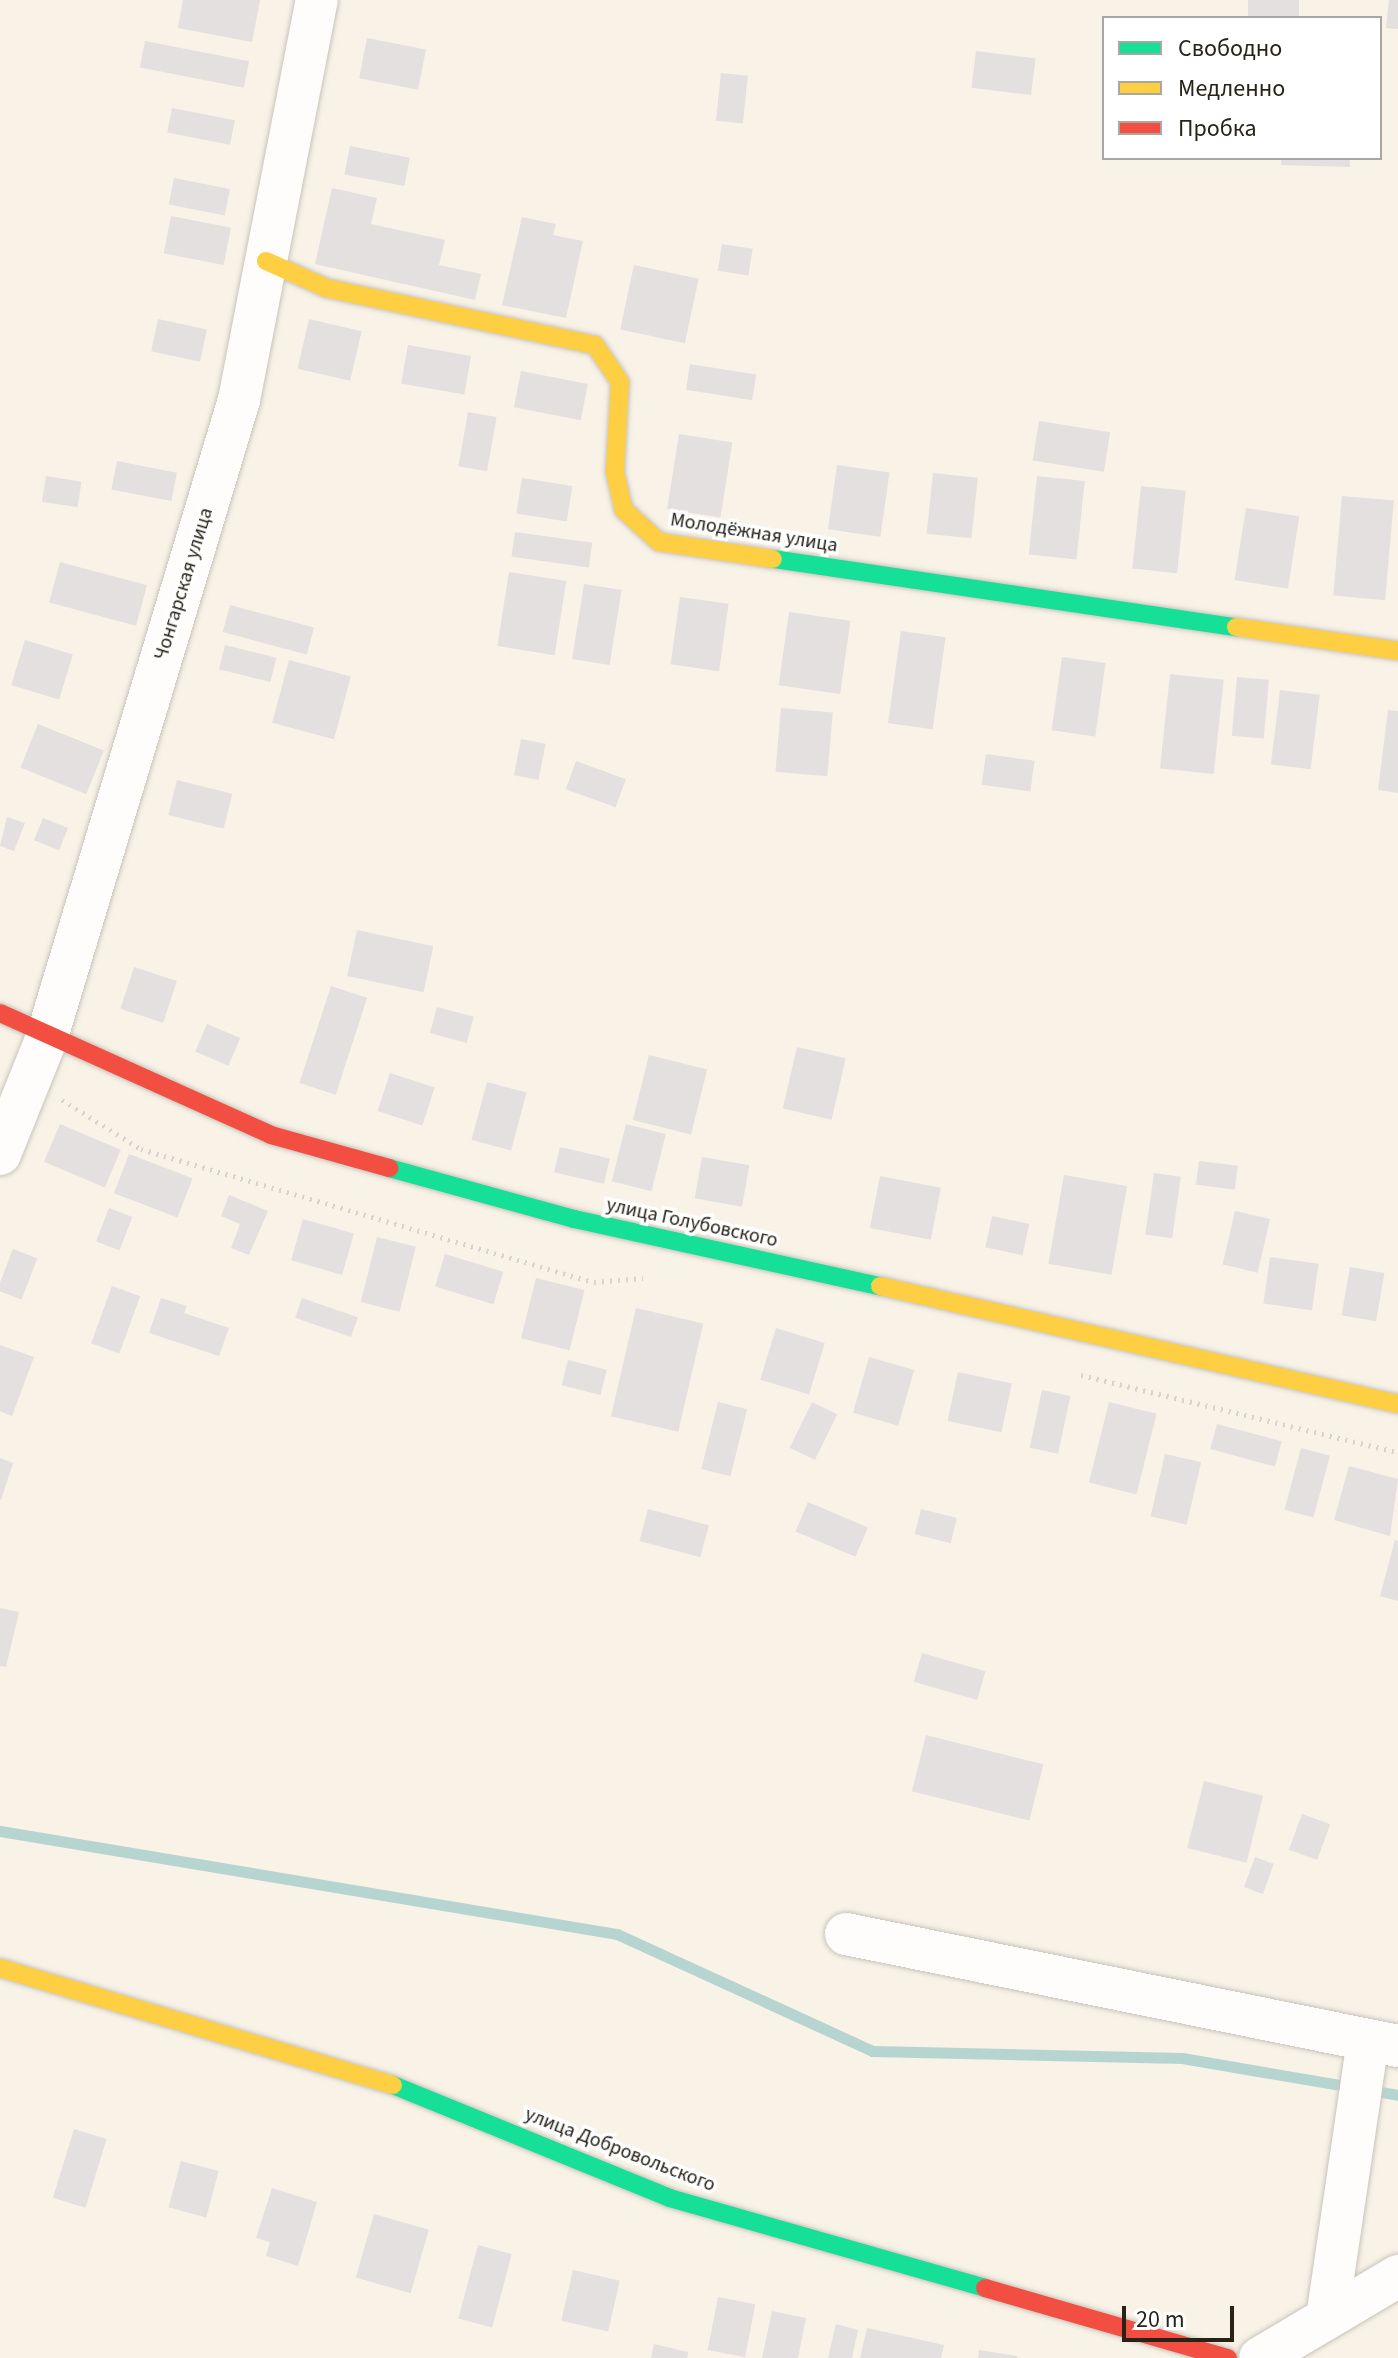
<!DOCTYPE html>
<meta charset="utf-8">
<style>
body{margin:0}
#map{position:relative;width:1398px;height:2358px;overflow:hidden;background:#f8f2e7;font-family:"Source Sans 3",sans-serif}
div>[style]{position:absolute}
[style*='--x']{left:calc(var(--x)*1px);top:calc(var(--y)*1px);width:calc(var(--w)*1px);rotate:calc(var(--a)*1deg)}
.stream>*{height:11px;margin:-5.5px;padding:0 5.5px;transform-origin:5.5px;border-radius:5.5px;background:#b6d5d1}
.building>*{inset:0;background:#e4e0e0;transform-origin:0 0}
.path>*{height:5px;margin-top:-2.5px;transform-origin:0;background:repeating-linear-gradient(90deg,#d5d4cf 0 2px,transparent 0 8px)}
.roads{filter:drop-shadow(0 0 2px #c9c4bb) drop-shadow(0 0 2px #c9c4bb)}
.street>*{height:42px;margin:-21px;padding:0 21px;transform-origin:21px;border-radius:21px;background:#fefdfb}
.fast>*{height:18px;margin:-9px;padding:0 9px;transform-origin:9px;border-radius:9px;background:#16e098}
.slow>*{height:18px;margin:-9px;padding:0 9px;transform-origin:9px;border-radius:9px;background:#ffcf43}
.jam>*{height:18px;margin:-9px;padding:0 9px;transform-origin:9px;border-radius:9px;background:#f24e42}
span{translate:-50% -50%;white-space:nowrap;text-align:center;line-height:1.15;-webkit-text-stroke:7px #fff;paint-order:stroke}
.street-label{font-size:20px;color:#272319}
.legend{position:absolute;left:1102px;top:16px;width:280px;height:144px;box-sizing:border-box;background:#fff;border:2px solid #a9a7a3;margin:0;padding:10px 14px;list-style:none;font-size:24px;color:#272319}
.legend li{display:flex;align-items:center;gap:16px;height:40px}
.legend b{width:40px;border:2px solid #a9a7a3}
.scale{position:absolute;left:1122px;top:2306px;width:112px;height:36px;box-sizing:border-box;border:4px solid #272319;border-top:0;padding-left:10px;font-size:24px;line-height:28px;white-space:nowrap;color:#272319;-webkit-text-stroke:6px #fff;paint-order:stroke}
</style>
<div id="map">
<div class="stream">
<i style="--x:0;--y:1831;--w:626;--a:9.48"></i>
<i style="--x:617;--y:1934;--w:281;--a:24.6"></i>
<i style="--x:872;--y:2051;--w:310;--a:1.3"></i>
<i style="--x:1182;--y:2058;--w:219;--a:9.7"></i>
</div>
<div class="building">
<i style="clip-path:polygon(183px 0,260px 0,252px 42px,178px 28px)"></i>
<i style="left:1248px;top:0;width:51px;height:18px"></i>
<i style="clip-path:polygon(1389px 0,1398px 0,1398px 29px,1386px 28px)"></i>
<i style="left:367px;top:38px;width:60px;height:41px;rotate:11deg"></i>
<i style="left:145px;top:41px;width:106px;height:27px;rotate:11deg"></i>
<i style="left:976px;top:51px;width:60px;height:37px;rotate:7deg"></i>
<i style="left:721px;top:73px;width:27px;height:48px;rotate:6deg"></i>
<i style="left:172px;top:108px;width:64px;height:25px;rotate:11deg"></i>
<i style="left:350px;top:146px;width:61px;height:29px;rotate:11deg"></i>
<i style="clip-path:polygon(1281px 158px,1350px 158px,1350px 167px,1281px 165px)"></i>
<i style="left:174px;top:178px;width:57px;height:27px;rotate:11deg"></i>
<i style="clip-path:polygon(332px 188px,377px 198px,371px 224px,445px 240px,439px 265px,481px 274px,475px 300px,315px 264px)"></i>
<i style="left:171px;top:216px;width:61px;height:38px;rotate:11deg"></i>
<i style="clip-path:polygon(522px 217px,556px 224px,553px 235px,583px 241px,566px 318px,502px 305px)"></i>
<i style="left:722px;top:244px;width:31px;height:27px;rotate:9deg"></i>
<i style="left:634px;top:265px;width:66px;height:66px;rotate:12deg"></i>
<i style="left:158px;top:319px;width:50px;height:33px;rotate:12deg"></i>
<i style="left:309px;top:319px;width:54px;height:51px;rotate:13deg"></i>
<i style="left:408px;top:345px;width:64px;height:39px;rotate:10deg"></i>
<i style="left:690px;top:364px;width:67px;height:26px;rotate:9deg"></i>
<i style="left:521px;top:371px;width:68px;height:37px;rotate:11deg"></i>
<i style="left:468px;top:412px;width:29px;height:55px;rotate:10deg"></i>
<i style="left:1039px;top:421px;width:72px;height:40px;rotate:9deg"></i>
<i style="left:679px;top:434px;width:54px;height:76px;rotate:9deg"></i>
<i style="left:117px;top:461px;width:61px;height:29px;rotate:11deg"></i>
<i style="left:837px;top:465px;width:53px;height:65px;rotate:8deg"></i>
<i style="left:933px;top:473px;width:45px;height:61px;rotate:6deg"></i>
<i style="left:46px;top:476px;width:36px;height:26px;rotate:9deg"></i>
<i style="left:1037px;top:476px;width:48px;height:79px;rotate:6deg"></i>
<i style="left:522px;top:478px;width:51px;height:36px;rotate:9deg"></i>
<i style="left:1141px;top:486px;width:45px;height:83px;rotate:6deg"></i>
<i style="left:1342px;top:496px;width:52px;height:100px;rotate:5deg"></i>
<i style="left:1246px;top:508px;width:54px;height:73px;rotate:9deg"></i>
<i style="left:515px;top:532px;width:78px;height:25px;rotate:8deg"></i>
<i style="left:60px;top:562px;width:90px;height:42px;rotate:15deg"></i>
<i style="left:509px;top:572px;width:58px;height:75px;rotate:9deg"></i>
<i style="left:584px;top:584px;width:38px;height:76px;rotate:9deg"></i>
<i style="left:680px;top:597px;width:49px;height:68px;rotate:8deg"></i>
<i style="left:230px;top:605px;width:87px;height:28px;rotate:15deg"></i>
<i style="left:789px;top:612px;width:62px;height:74px;rotate:8deg"></i>
<i style="left:901px;top:631px;width:45px;height:93px;rotate:8deg"></i>
<i style="left:25px;top:640px;width:50px;height:47px;rotate:17deg"></i>
<i style="left:225px;top:645px;width:53px;height:25px;rotate:14deg"></i>
<i style="left:1062px;top:657px;width:44px;height:74px;rotate:8deg"></i>
<i style="left:289px;top:660px;width:64px;height:65px;rotate:15deg"></i>
<i style="left:1170px;top:674px;width:54px;height:95px;rotate:6deg"></i>
<i style="left:1237px;top:677px;width:32px;height:59px;rotate:5deg"></i>
<i style="left:1280px;top:690px;width:40px;height:75px;rotate:7deg"></i>
<i style="left:781px;top:708px;width:52px;height:64px;rotate:5deg"></i>
<i style="clip-path:polygon(1388px 710px,1398px 711px,1398px 793px,1378px 790px)"></i>
<i style="left:38px;top:724px;width:71px;height:47px;rotate:22deg"></i>
<i style="left:521px;top:739px;width:25px;height:37px;rotate:11deg"></i>
<i style="left:986px;top:754px;width:49px;height:31px;rotate:8deg"></i>
<i style="left:576px;top:761px;width:53px;height:30px;rotate:20deg"></i>
<i style="left:177px;top:780px;width:57px;height:36px;rotate:14deg"></i>
<i style="clip-path:polygon(7px 817px,25px 823px,14px 851px,0 846px)"></i>
<i style="left:43px;top:818px;width:27px;height:24px;rotate:22deg"></i>
<i style="left:357px;top:930px;width:78px;height:47px;rotate:12deg"></i>
<i style="left:134px;top:967px;width:45px;height:44px;rotate:18deg"></i>
<i style="left:331px;top:986px;width:38px;height:102px;rotate:18deg"></i>
<i style="left:437px;top:1007px;width:38px;height:27px;rotate:15deg"></i>
<i style="left:207px;top:1024px;width:36px;height:30px;rotate:23deg"></i>
<i style="left:797px;top:1047px;width:50px;height:63px;rotate:13deg"></i>
<i style="left:649px;top:1055px;width:60px;height:67px;rotate:14deg"></i>
<i style="left:390px;top:1073px;width:47px;height:40px;rotate:18deg"></i>
<i style="left:487px;top:1082px;width:41px;height:60px;rotate:15deg"></i>
<i style="left:60px;top:1124px;width:66px;height:41px;rotate:23deg"></i>
<i style="left:626px;top:1124px;width:41px;height:59px;rotate:14deg"></i>
<i style="left:560px;top:1147px;width:51px;height:26px;rotate:13deg"></i>
<i style="left:129px;top:1154px;width:68px;height:42px;rotate:21deg"></i>
<i style="left:702px;top:1157px;width:48px;height:42px;rotate:10deg"></i>
<i style="left:1199px;top:1161px;width:39px;height:24px;rotate:7deg"></i>
<i style="left:1154px;top:1173px;width:27px;height:62px;rotate:8deg"></i>
<i style="left:1064px;top:1175px;width:64px;height:90px;rotate:10deg"></i>
<i style="left:880px;top:1176px;width:62px;height:53px;rotate:11deg"></i>
<i style="clip-path:polygon(229px 1195px,268px 1211px,249px 1255px,231px 1248px,240px 1224px,221px 1216px)"></i>
<i style="left:109px;top:1208px;width:25px;height:36px;rotate:21deg"></i>
<i style="left:1235px;top:1211px;width:36px;height:55px;rotate:13deg"></i>
<i style="left:992px;top:1216px;width:38px;height:32px;rotate:12deg"></i>
<i style="left:303px;top:1219px;width:53px;height:43px;rotate:16deg"></i>
<i style="left:377px;top:1237px;width:40px;height:67px;rotate:14deg"></i>
<i style="left:13px;top:1249px;width:26px;height:44px;rotate:21deg"></i>
<i style="left:445px;top:1254px;width:61px;height:34px;rotate:17deg"></i>
<i style="left:1270px;top:1257px;width:49px;height:47px;rotate:8deg"></i>
<i style="left:1350px;top:1267px;width:35px;height:49px;rotate:10deg"></i>
<i style="left:536px;top:1278px;width:50px;height:62px;rotate:14deg"></i>
<i style="left:112px;top:1286px;width:30px;height:61px;rotate:20deg"></i>
<i style="clip-path:polygon(161px 1298px,187px 1306px,184px 1313px,229px 1328px,219px 1356px,149px 1333px)"></i>
<i style="left:302px;top:1298px;width:59px;height:21px;rotate:19deg"></i>
<i style="left:636px;top:1308px;width:69px;height:111px;rotate:13deg"></i>
<i style="left:776px;top:1328px;width:51px;height:54px;rotate:17deg"></i>
<i style="clip-path:polygon(0 1345px,34px 1357px,12px 1416px,0 1411px)"></i>
<i style="left:869px;top:1357px;width:47px;height:58px;rotate:16deg"></i>
<i style="left:568px;top:1360px;width:40px;height:26px;rotate:14deg"></i>
<i style="left:958px;top:1372px;width:55px;height:50px;rotate:12deg"></i>
<i style="left:1042px;top:1390px;width:29px;height:59px;rotate:12deg"></i>
<i style="left:718px;top:1402px;width:30px;height:69px;rotate:14deg"></i>
<i style="left:812px;top:1402px;width:28px;height:51px;rotate:26deg"></i>
<i style="left:1109px;top:1402px;width:49px;height:83px;rotate:14deg"></i>
<i style="left:1217px;top:1424px;width:67px;height:26px;rotate:15deg"></i>
<i style="left:1301px;top:1448px;width:30px;height:64px;rotate:15deg"></i>
<i style="left:1165px;top:1454px;width:37px;height:64px;rotate:13deg"></i>
<i style="clip-path:polygon(0 1458px,13px 1463px,1px 1500px,0 1500px)"></i>
<i style="clip-path:polygon(1349px 1466px,1398px 1479px,1390px 1536px,1334px 1520px)"></i>
<i style="left:808px;top:1502px;width:65px;height:32px;rotate:23deg"></i>
<i style="left:648px;top:1509px;width:63px;height:33px;rotate:15deg"></i>
<i style="left:921px;top:1509px;width:37px;height:26px;rotate:14deg"></i>
<i style="clip-path:polygon(1395px 1540px,1398px 1541px,1398px 1601px,1380px 1596px)"></i>
<i style="clip-path:polygon(0 1608px,19px 1612px,6px 1667px,0 1666px)"></i>
<i style="left:922px;top:1653px;width:66px;height:30px;rotate:16deg"></i>
<i style="left:926px;top:1735px;width:121px;height:58px;rotate:14deg"></i>
<i style="left:1204px;top:1781px;width:61px;height:69px;rotate:14deg"></i>
<i style="left:1302px;top:1814px;width:30px;height:38px;rotate:20deg"></i>
<i style="left:1255px;top:1857px;width:20px;height:32px;rotate:20deg"></i>
<i style="left:74px;top:2129px;width:34px;height:72px;rotate:17deg"></i>
<i style="left:181px;top:2161px;width:39px;height:48px;rotate:15deg"></i>
<i style="clip-path:polygon(272px 2188px,317px 2202px,298px 2266px,266px 2256px,270px 2242px,256px 2238px)"></i>
<i style="left:374px;top:2214px;width:57px;height:66px;rotate:16deg"></i>
<i style="left:478px;top:2245px;width:35px;height:76px;rotate:15deg"></i>
<i style="left:573px;top:2270px;width:48px;height:52px;rotate:13deg"></i>
<i style="left:718px;top:2297px;width:38px;height:54px;rotate:11deg"></i>
<i style="clip-path:polygon(772px 2311px,806px 2318px,798px 2358px,762px 2358px)"></i>
<i style="clip-path:polygon(836px 2324px,858px 2330px,852px 2358px,828px 2358px)"></i>
<i style="clip-path:polygon(867px 2328px,944px 2345px,941px 2358px,860px 2358px)"></i>
<i style="clip-path:polygon(654px 2344px,688px 2352px,687px 2358px,651px 2358px)"></i>
<i style="clip-path:polygon(979px 2350px,1017px 2356px,1017px 2358px,978px 2358px)"></i>
</div>
<div class="path">
<i style="--x:62;--y:1100;--w:93;--a:31.8"></i>
<i style="--x:141;--y:1149;--w:472;--a:16.4"></i>
<i style="--x:594;--y:1282;--w:49;--a:-4.7"></i>
<i style="--x:1081;--y:1375;--w:326;--a:13.7"></i>
</div>
<div class="roads">
<div class="street">
<i style="--x:0;--y:1154;--w:126;--a:-68.1"></i>
<i style="--x:47;--y:1037;--w:665;--a:-73.23"></i>
<i style="--x:239;--y:400;--w:408;--a:-79"></i>
<i style="--x:846;--y:1934;--w:563;--a:11.47"></i>
<i style="--x:1327;--y:2318;--w:280;--a:-81.6"></i>
<i style="--x:1260;--y:2358;--w:161;--a:-30.7"></i>
</div>
<div class="fast">
<i style="--x:773;--y:559;--w:468;--a:8.4"></i>
<i style="--x:389;--y:1168;--w:192;--a:15.4"></i>
<i style="--x:574;--y:1219;--w:313;--a:12.4"></i>
<i style="--x:393;--y:2085;--w:299;--a:22.2"></i>
<i style="--x:670;--y:2198;--w:328;--a:15.9"></i>
</div>
<div class="slow">
<i style="--x:266;--y:261;--w:66;--a:24.2"></i>
<i style="--x:326;--y:288;--w:275;--a:12"></i>
<i style="--x:595;--y:345;--w:45;--a:56"></i>
<i style="--x:620;--y:382;--w:90;--a:93.2"></i>
<i style="--x:615;--y:472;--w:39;--a:77"></i>
<i style="--x:624;--y:510;--w:47;--a:42.4"></i>
<i style="--x:659;--y:542;--w:115;--a:8.5"></i>
<i style="--x:1236;--y:627;--w:164;--a:8.4"></i>
<i style="--x:880;--y:1286;--w:531;--a:12.83"></i>
<i style="--x:0;--y:1968;--w:410;--a:16.6"></i>
</div>
<div class="jam">
<i style="--x:0;--y:1013;--w:297;--a:24.2"></i>
<i style="--x:271;--y:1135;--w:123;--a:15.6"></i>
<i style="--x:985;--y:2288;--w:253;--a:16.1"></i>
</div>
</div>
<div class="street-label">
<span style="left:754px;top:533px;rotate:9deg">Молодёжная улица</span>
<span style="left:184px;top:584px;rotate:-73deg">Чонгарская улица</span>
<span style="left:692px;top:1223px;rotate:12deg">улица Голубовского</span>
<span style="left:620px;top:2150px;rotate:21deg">улица Добровольского</span>
</div>
<ul class="legend">
<li><b style="height:10px;background:#16e098"></b>Свободно</li>
<li><b style="height:10px;background:#ffcf43"></b>Медленно</li>
<li><b style="height:10px;background:#f24e42"></b>Пробка</li>
</ul>
<div class="scale">20 m</div>
</div>
